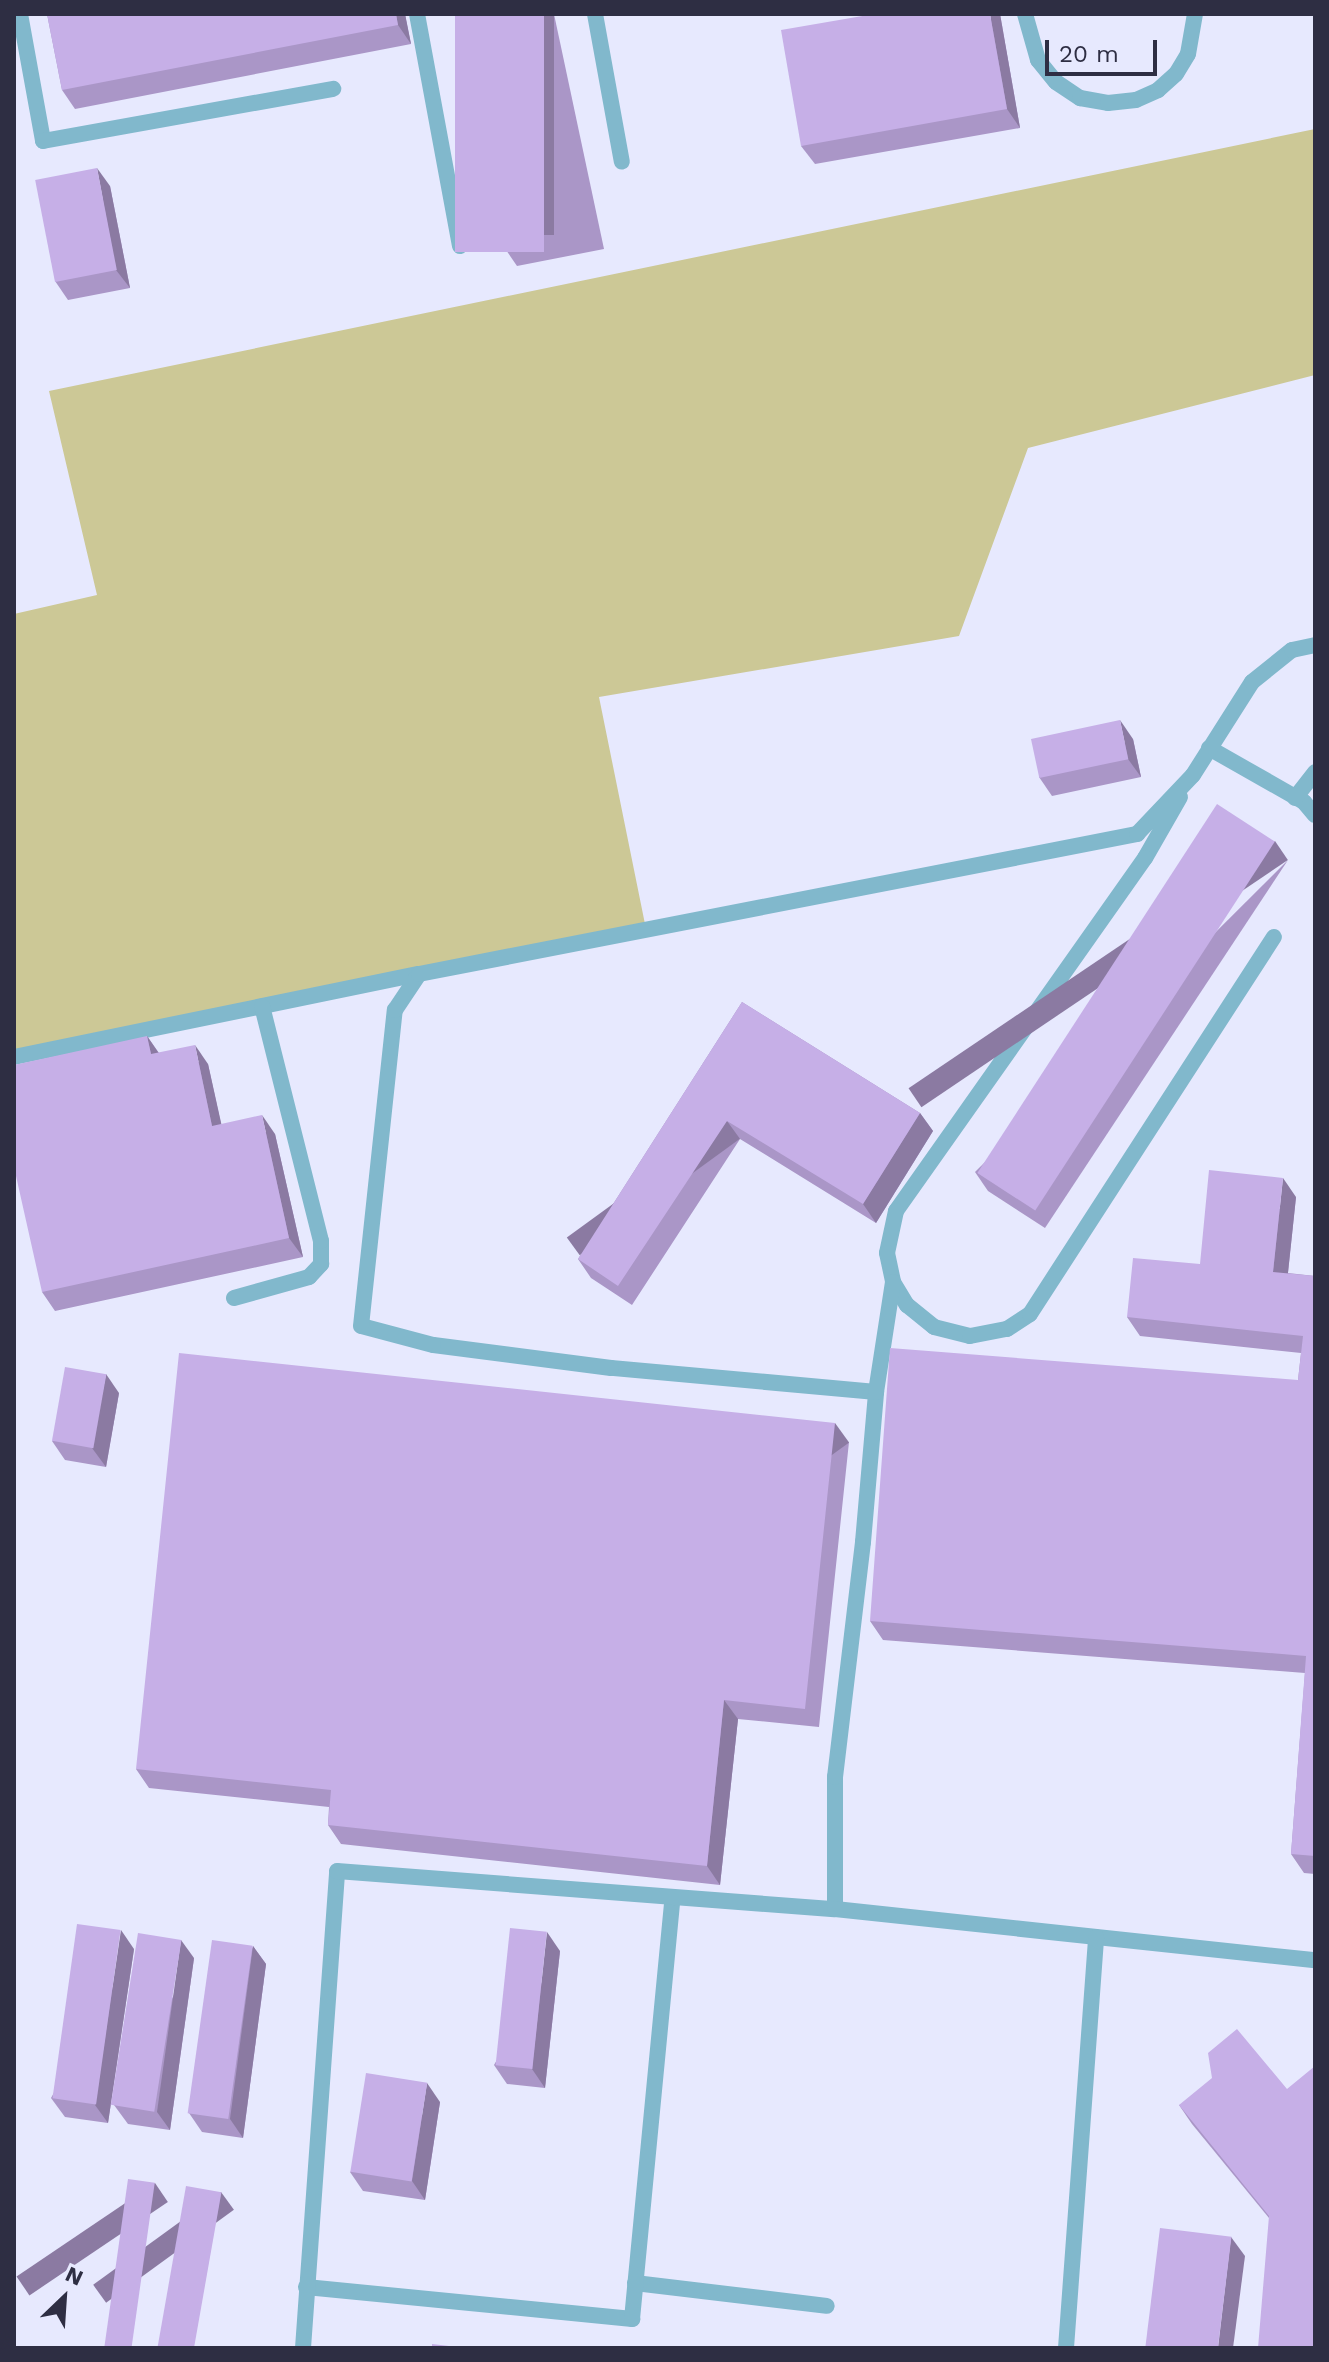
<!DOCTYPE html>
<style>
body{margin:0}
#map{position:relative;width:1329px;height:2362px;overflow:hidden;background:#e7e9fe;font-family:"Work Sans",sans-serif}
div>[style]{position:absolute}
[style*='--x']{left:calc(var(--x)*1px);top:calc(var(--y)*1px);width:calc(var(--w)*1px);rotate:calc(var(--a)*1deg)}
.green>*{inset:0;background:#ccc896}
.lane>*{height:16px;margin:-8px;padding:0 8px;transform-origin:8px;border-radius:8px;background:#81b8cc}
.wall>*{inset:0;background:#aa96c7}
.shaded-wall>*{inset:0;background:#8b7aa2;transform-origin:0 0}
.building>*{inset:0;background:#c6afe7;transform-origin:0 0}
span{translate:-50% -50%;white-space:nowrap;text-align:center;line-height:1.15;-webkit-text-stroke:6px #e7e9fe;paint-order:stroke}
.frame{position:absolute;inset:0;border:16px solid #2e2e43;pointer-events:none}
.north{position:absolute;left:24px;top:2258px;width:80px;height:80px;-webkit-text-stroke:6px #e7e9fe;paint-order:stroke;rotate:25deg;font-size:22px;font-weight:700;line-height:32px;text-align:center;color:#2e2e43}
.north::after{content:'';display:block;margin:auto;width:28px;height:36px;background:#2e2e43;clip-path:polygon(50% 0,100% 100%,50% 72%,0 100%)}
.scale{position:absolute;left:1045px;top:40px;width:112px;height:36px;box-sizing:border-box;border:4px solid #2e2e43;border-top:0;padding-left:10px;font-size:24px;line-height:28px;white-space:nowrap;color:#2e2e43;-webkit-text-stroke:6px #e7e9fe;paint-order:stroke}
</style>
<div id="map">
<div class="green">
<i style="clip-path:polygon(1315px 129px,1315px 375px,1028px 448px,959px 636px,599px 697px,646px 929px,14px 1057px,14px 614px,97px 595px,49px 391px)"></i>
</div>
<div class="lane">
<i style="--x:20;--y:14;--w:129;--a:79.7"></i>
<i style="--x:43;--y:141;--w:295;--a:-10.2"></i>
<i style="--x:417;--y:14;--w:236;--a:79.5"></i>
<i style="--x:595;--y:14;--w:150;--a:79.7"></i>
<i style="--x:1025;--y:14;--w:48;--a:74.2"></i>
<i style="--x:1038;--y:60;--w:28;--a:51"></i>
<i style="--x:1056;--y:82;--w:29;--a:34"></i>
<i style="--x:1080;--y:98;--w:28;--a:10"></i>
<i style="--x:1108;--y:103;--w:28;--a:-6"></i>
<i style="--x:1136;--y:100;--w:24;--a:-24"></i>
<i style="--x:1158;--y:90;--w:24;--a:-42"></i>
<i style="--x:1176;--y:74;--w:23;--a:-59"></i>
<i style="--x:1188;--y:54;--w:41;--a:-80.1"></i>
<i style="--x:1209;--y:748;--w:109;--a:29.6"></i>
<i style="--x:1304;--y:802;--w:17;--a:50"></i>
<i style="--x:1180;--y:797;--w:70;--a:119.8"></i>
<i style="--x:1145;--y:858;--w:432;--a:125.2"></i>
<i style="--x:896;--y:1211;--w:43;--a:102.1"></i>
<i style="--x:887;--y:1253;--w:30;--a:78"></i>
<i style="--x:893;--y:1282;--w:27;--a:59"></i>
<i style="--x:907;--y:1305;--w:35;--a:39"></i>
<i style="--x:934;--y:1327;--w:37;--a:14"></i>
<i style="--x:970;--y:1336;--w:38;--a:-11"></i>
<i style="--x:1007;--y:1329;--w:27;--a:-33"></i>
<i style="--x:1030;--y:1314;--w:449;--a:-57.1"></i>
<i style="--x:1295;--y:798;--w:33;--a:-52"></i>
<i style="--x:14;--y:1057;--w:413;--a:-11.6"></i>
<i style="--x:234;--y:1298;--w:78;--a:-15.6"></i>
<i style="--x:309;--y:1277;--w:18;--a:-47"></i>
<i style="--x:321;--y:1264;--w:23;--a:-90"></i>
<i style="--x:321;--y:1241;--w:242;--a:-104.1"></i>
<i style="--x:876;--y:1392;--w:266;--a:-174.8"></i>
<i style="--x:611;--y:1368;--w:179;--a:-172.6"></i>
<i style="--x:433;--y:1345;--w:74;--a:-165.2"></i>
<i style="--x:361;--y:1326;--w:318;--a:-83.9"></i>
<i style="--x:395;--y:1010;--w:43;--a:-56.3"></i>
<i style="--x:419;--y:974;--w:732;--a:-11.03"></i>
<i style="--x:1137;--y:834;--w:81;--a:-46.5"></i>
<i style="--x:1193;--y:775;--w:110;--a:-57.6"></i>
<i style="--x:1252;--y:682;--w:51;--a:-38.7"></i>
<i style="--x:1292;--y:650;--w:24;--a:-12"></i>
<i style="--x:835;--y:1909;--w:132;--a:-90"></i>
<i style="--x:835;--y:1777;--w:237;--a:-83.2"></i>
<i style="--x:863;--y:1542;--w:151;--a:-85"></i>
<i style="--x:876;--y:1392;--w:111;--a:-81.2"></i>
<i style="--x:635;--y:2283;--w:193;--a:6.8"></i>
<i style="--x:306;--y:2287;--w:328;--a:5.6"></i>
<i style="--x:632;--y:2319;--w:424;--a:-84.5"></i>
<i style="--x:303;--y:2348;--w:478;--a:-85.9"></i>
<i style="--x:337;--y:1871;--w:499;--a:4.4"></i>
<i style="--x:835;--y:1909;--w:483;--a:6.1"></i>
<i style="--x:1066;--y:2348;--w:412;--a:-85.8"></i>
</div>
<div class="wall">
<i style="clip-path:polygon(47px 14px,405px 14px,411px 44px,75px 109px,62px 90px)"></i>
<i style="clip-path:polygon(455px 14px,554px 14px,604px 249px,517px 266px,504px 247px)"></i>
<i style="clip-path:polygon(1000px 14px,1020px 128px,815px 164px,801px 146px)"></i>
<i style="clip-path:polygon(110px 186px,130px 288px,68px 300px,55px 281px)"></i>
<i style="clip-path:polygon(1133px 739px,1141px 777px,1052px 796px,1039px 777px)"></i>
<i style="clip-path:polygon(1288px 860px,1045px 1228px,988px 1191px,975px 1172px)"></i>
<i style="clip-path:polygon(742px 1002px,920px 1113px,933px 1131px,876px 1223px,740px 1139px,632px 1305px,591px 1278px,578px 1259px)"></i>
<i style="clip-path:polygon(147px 1036px,159px 1053px,208px 1064px,221px 1124px,275px 1134px,303px 1257px,55px 1311px,42px 1292px)"></i>
<i style="clip-path:polygon(1296px 1197px,1288px 1273px,1315px 1276px,1315px 1874px,1304px 1873px,1291px 1854px,1305px 1673px,883px 1640px,870px 1621px,1298px 1380px,1301px 1353px,1140px 1336px,1127px 1317px)"></i>
<i style="clip-path:polygon(119px 1393px,106px 1467px,65px 1460px,52px 1441px)"></i>
<i style="clip-path:polygon(849px 1442px,819px 1727px,738px 1719px,720px 1885px,341px 1844px,328px 1825px,329px 1807px,149px 1788px,136px 1769px)"></i>
<i style="clip-path:polygon(253px 1946px,266px 1964px,243px 2138px,202px 2132px,189px 2113px)"></i>
<i style="clip-path:polygon(134px 1949px,108px 2123px,65px 2117px,51px 2098px)"></i>
<i style="clip-path:polygon(560px 1951px,545px 2088px,507px 2084px,494px 2065px)"></i>
<i style="clip-path:polygon(194px 1958px,170px 2130px,128px 2124px,114px 2105px)"></i>
<i style="clip-path:polygon(1287px 2089px,1269px 2218px,1192px 2124px,1179px 2105px)"></i>
<i style="clip-path:polygon(440px 2102px,425px 2200px,363px 2191px,350px 2172px)"></i>
</div>
<div class="shaded-wall">
<i style="clip-path:polygon(396px 14px,405px 14px,411px 44px,398px 25px)"></i>
<i style="left:544px;top:14px;width:10px;height:221px"></i>
<i style="clip-path:polygon(990px 14px,1000px 14px,1020px 128px,1007px 109px)"></i>
<i style="clip-path:polygon(97px 168px,110px 186px,130px 288px,116px 270px)"></i>
<i style="clip-path:polygon(1120px 720px,1133px 739px,1141px 777px,1128px 759px)"></i>
<i style="left:1275px;top:841px;width:23px;height:442px;rotate:56deg"></i>
<i style="clip-path:polygon(147px 1036px,160px 1055px,151px 1054px)"></i>
<i style="clip-path:polygon(195px 1045px,208px 1064px,226px 1145px,212px 1126px)"></i>
<i style="clip-path:polygon(920px 1113px,933px 1131px,876px 1223px,863px 1204px)"></i>
<i style="clip-path:polygon(262px 1115px,275px 1134px,303px 1257px,289px 1238px)"></i>
<i style="left:727px;top:1121px;width:22px;height:198px;rotate:54deg"></i>
<i style="clip-path:polygon(1283px 1178px,1296px 1197px,1286px 1291px,1273px 1272px)"></i>
<i style="clip-path:polygon(106px 1374px,119px 1393px,106px 1467px,92px 1448px)"></i>
<i style="left:835px;top:1423px;width:24px;height:288px;rotate:54deg"></i>
<i style="clip-path:polygon(724px 1700px,738px 1719px,720px 1885px,707px 1866px)"></i>
<i style="clip-path:polygon(121px 1930px,134px 1949px,108px 2123px,95px 2105px)"></i>
<i style="clip-path:polygon(547px 1932px,560px 1951px,545px 2088px,532px 2069px)"></i>
<i style="clip-path:polygon(181px 1940px,194px 1958px,170px 2130px,157px 2112px)"></i>
<i style="clip-path:polygon(253px 1946px,266px 1964px,243px 2138px,230px 2119px)"></i>
<i style="clip-path:polygon(427px 2083px,440px 2102px,425px 2200px,412px 2181px)"></i>
<i style="left:155px;top:2183px;width:23px;height:167px;rotate:56deg"></i>
<i style="left:221px;top:2192px;width:22px;height:158px;rotate:54deg"></i>
<i style="clip-path:polygon(1231px 2237px,1245px 2256px,1233px 2348px,1218px 2348px)"></i>
</div>
<div class="building">
<i style="clip-path:polygon(47px 14px,396px 14px,398px 25px,62px 90px)"></i>
<i style="left:455px;top:14px;width:89px;height:238px"></i>
<i style="clip-path:polygon(874px 14px,990px 14px,1007px 109px,801px 146px,781px 30px)"></i>
<i style="left:97px;top:168px;width:104px;height:63px;rotate:79deg"></i>
<i style="left:1120px;top:720px;width:40px;height:91px;rotate:78deg"></i>
<i style="left:1217px;top:804px;width:69px;height:440px;rotate:33deg"></i>
<i style="clip-path:polygon(742px 1002px,920px 1113px,863px 1204px,727px 1121px,618px 1286px,578px 1259px)"></i>
<i style="clip-path:polygon(147px 1036px,151px 1054px,195px 1045px,212px 1126px,262px 1115px,289px 1238px,42px 1292px,14px 1167px,14px 1065px)"></i>
<i style="clip-path:polygon(1209px 1170px,1283px 1178px,1273px 1272px,1315px 1276px,1315px 1856px,1291px 1854px,1306px 1656px,870px 1621px,890px 1348px,1298px 1380px,1303px 1336px,1127px 1317px,1133px 1258px,1200px 1264px)"></i>
<i style="clip-path:polygon(179px 1353px,835px 1423px,805px 1709px,724px 1700px,707px 1866px,328px 1825px,331px 1790px,136px 1769px)"></i>
<i style="left:65px;top:1367px;width:42px;height:75px;rotate:10deg"></i>
<i style="left:77px;top:1924px;width:44px;height:176px;rotate:8deg"></i>
<i style="left:510px;top:1928px;width:37px;height:138px;rotate:6deg"></i>
<i style="left:138px;top:1933px;width:44px;height:174px;rotate:9deg"></i>
<i style="left:212px;top:1940px;width:41px;height:175px;rotate:8deg"></i>
<i style="clip-path:polygon(1237px 2029px,1287px 2089px,1315px 2066px,1315px 2348px,1258px 2348px,1269px 2216px,1179px 2105px,1212px 2078px,1208px 2053px)"></i>
<i style="left:366px;top:2073px;width:62px;height:100px;rotate:9deg"></i>
<i style="left:128px;top:2179px;width:27px;height:171px;rotate:8deg"></i>
<i style="left:186px;top:2186px;width:36px;height:164px;rotate:10deg"></i>
<i style="left:1160px;top:2228px;width:72px;height:121px;rotate:7deg"></i>
<i style="clip-path:polygon(432px 2344px,466px 2348px,432px 2348px)"></i>
</div>
<div class="frame"></div>
<div class="north">N</div>
<div class="scale">20 m</div>
</div>
